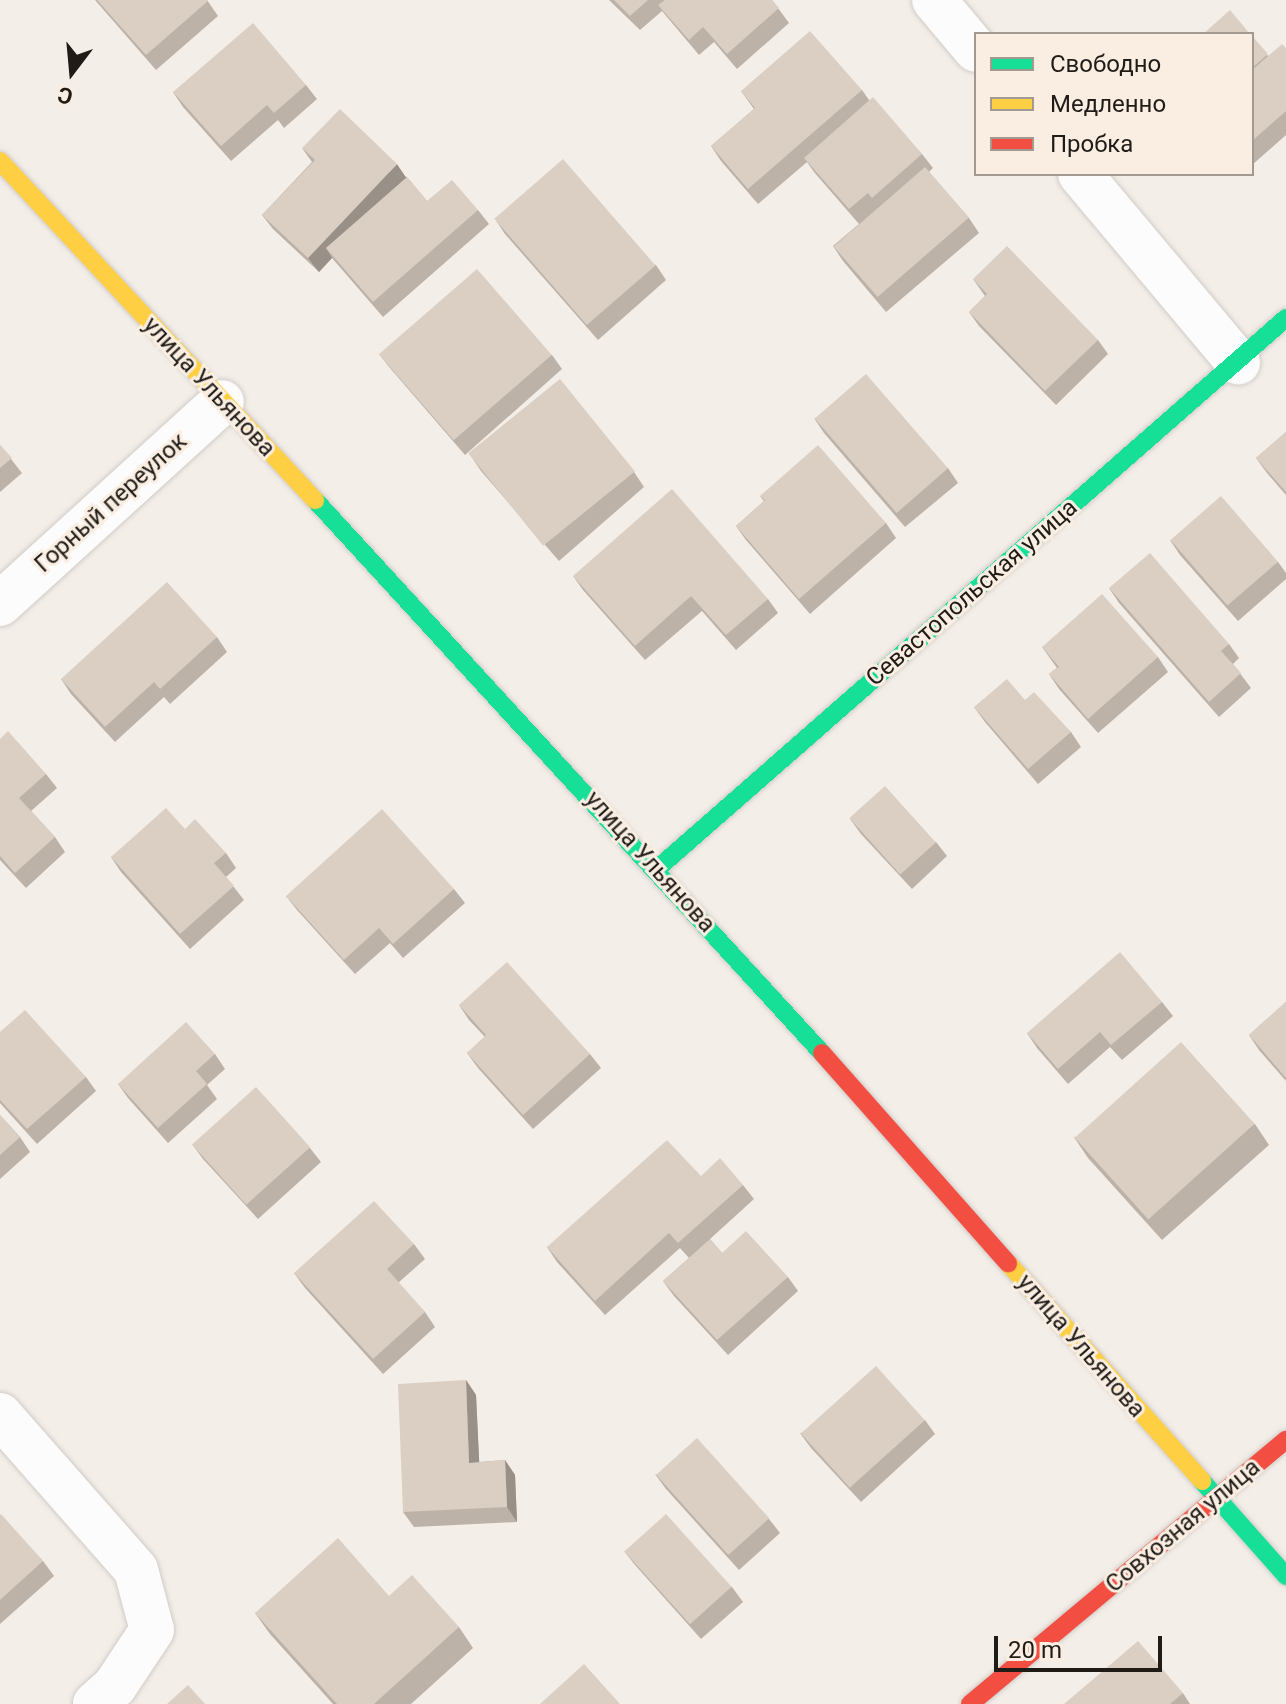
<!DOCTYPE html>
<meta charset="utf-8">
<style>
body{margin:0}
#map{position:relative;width:1286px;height:1704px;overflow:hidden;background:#f4eee8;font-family:Roboto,sans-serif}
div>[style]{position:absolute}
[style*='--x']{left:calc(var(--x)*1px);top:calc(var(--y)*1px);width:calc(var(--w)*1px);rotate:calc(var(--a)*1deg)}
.roads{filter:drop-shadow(0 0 2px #d1ccc8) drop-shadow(0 0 2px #d1ccc8)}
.street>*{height:44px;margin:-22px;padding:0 22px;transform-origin:22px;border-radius:22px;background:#fdfcfc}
.fast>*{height:18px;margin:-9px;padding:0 9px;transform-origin:9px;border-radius:9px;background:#16e098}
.slow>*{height:18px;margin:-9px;padding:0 9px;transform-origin:9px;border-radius:9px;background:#ffcf43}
.jam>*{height:18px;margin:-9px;padding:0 9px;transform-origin:9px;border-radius:9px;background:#f24e42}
.wall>*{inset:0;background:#bcb2a8}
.shaded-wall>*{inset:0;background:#999188}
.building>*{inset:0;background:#dbcfc3;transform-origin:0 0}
span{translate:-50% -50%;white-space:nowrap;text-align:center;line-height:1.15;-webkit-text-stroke:6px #faeee2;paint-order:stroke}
.street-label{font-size:24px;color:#1f1b17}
.legend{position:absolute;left:974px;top:32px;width:280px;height:144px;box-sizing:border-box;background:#faeee2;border:2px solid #a29a91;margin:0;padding:10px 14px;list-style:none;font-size:24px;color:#1f1b17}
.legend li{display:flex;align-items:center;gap:16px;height:40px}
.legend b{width:40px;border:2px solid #a29a91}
.north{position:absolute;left:32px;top:32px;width:80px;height:80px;-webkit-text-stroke:6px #faeee2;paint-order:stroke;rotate:196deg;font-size:22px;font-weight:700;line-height:32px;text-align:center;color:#1f1b17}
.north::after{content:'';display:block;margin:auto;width:28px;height:36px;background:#1f1b17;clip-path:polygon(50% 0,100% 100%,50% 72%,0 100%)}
.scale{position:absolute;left:994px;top:1636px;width:168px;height:36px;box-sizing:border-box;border:4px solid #1f1b17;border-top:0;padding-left:10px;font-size:24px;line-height:28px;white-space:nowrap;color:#1f1b17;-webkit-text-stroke:6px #faeee2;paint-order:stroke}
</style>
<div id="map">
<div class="roads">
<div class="street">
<i style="--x:934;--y:0;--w:65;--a:50"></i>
<i style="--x:1080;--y:174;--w:246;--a:50"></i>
<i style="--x:0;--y:604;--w:300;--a:-42.3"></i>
<i style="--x:0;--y:1415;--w:206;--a:48.7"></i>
<i style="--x:136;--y:1570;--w:62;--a:75.1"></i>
<i style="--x:152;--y:1630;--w:67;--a:123.5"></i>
<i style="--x:115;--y:1686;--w:27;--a:138"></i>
</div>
<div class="fast">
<i style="--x:315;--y:500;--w:750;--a:47.48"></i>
<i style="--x:658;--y:868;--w:835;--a:-41.21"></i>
<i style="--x:1202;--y:1481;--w:127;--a:48.5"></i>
</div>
<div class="slow">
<i style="--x:0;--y:161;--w:463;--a:47.1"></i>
<i style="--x:1008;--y:1263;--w:292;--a:48.3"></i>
</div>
<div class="jam">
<i style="--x:822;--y:1053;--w:281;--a:48.5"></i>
<i style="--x:970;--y:1704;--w:412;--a:-39.9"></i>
</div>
</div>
<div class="wall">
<i style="clip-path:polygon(95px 0,207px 0,218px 16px,156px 70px)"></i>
<i style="clip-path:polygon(609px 0,772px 0,789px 23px,737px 69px,714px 42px,699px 55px,662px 11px,640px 30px)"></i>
<i style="clip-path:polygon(1252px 36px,1268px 56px,1286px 48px,1286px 135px,1252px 165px)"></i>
<i style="clip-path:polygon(306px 85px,317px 99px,284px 128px,278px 120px,231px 161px,183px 107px,173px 92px)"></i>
<i style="clip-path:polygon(862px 90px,869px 100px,922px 154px,933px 168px,929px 172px,969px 218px,979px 233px,886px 312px,843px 261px,833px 246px,859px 224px,814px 172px,807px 162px,758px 204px,721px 161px,711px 146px,754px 109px,741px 91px)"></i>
<i style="clip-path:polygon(302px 148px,407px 177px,427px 201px,478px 210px,489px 224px,383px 317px,332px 258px,319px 272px,273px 229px,262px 215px,312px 162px)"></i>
<i style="clip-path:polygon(495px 219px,656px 265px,666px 280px,598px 340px,505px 234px)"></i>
<i style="clip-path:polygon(973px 279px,1098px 340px,1108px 354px,1056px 405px,979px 326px,969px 312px,985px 296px)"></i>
<i style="clip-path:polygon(379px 354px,552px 355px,562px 369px,465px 455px,390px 368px)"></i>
<i style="clip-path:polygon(814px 418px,948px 468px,958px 483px,905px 527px,824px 433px)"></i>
<i style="clip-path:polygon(1286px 432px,1286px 495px,1267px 473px,1256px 458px)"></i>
<i style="clip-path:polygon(0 445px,22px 473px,0 492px)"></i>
<i style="clip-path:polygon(471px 456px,634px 472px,644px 487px,559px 561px,481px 471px)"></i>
<i style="clip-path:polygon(760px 496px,886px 523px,896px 538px,810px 614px,746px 540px,736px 526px,764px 501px)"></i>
<i style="clip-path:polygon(1170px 540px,1278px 562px,1286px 573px,1286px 579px,1238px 621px,1180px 555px)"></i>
<i style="clip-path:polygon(573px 576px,768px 599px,778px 613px,736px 650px,702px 611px,645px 660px,583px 590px)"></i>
<i style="clip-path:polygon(1109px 588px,1229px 644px,1239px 658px,1233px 664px,1251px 688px,1219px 717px,1119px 603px)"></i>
<i style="clip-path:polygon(217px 637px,227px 652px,170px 704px,164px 697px,115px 742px,71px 694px,61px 679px)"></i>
<i style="clip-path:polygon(1042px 647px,1158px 657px,1168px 672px,1098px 733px,1059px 689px,1049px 674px,1057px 668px)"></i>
<i style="clip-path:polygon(1025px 700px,1071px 732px,1081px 747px,1038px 784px,985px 722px,974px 707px)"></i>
<i style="clip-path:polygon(0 739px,46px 774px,57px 788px,31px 811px,55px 837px,65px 852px,26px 888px,0 860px)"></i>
<i style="clip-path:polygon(850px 819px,936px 842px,947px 856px,912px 889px,861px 834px)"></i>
<i style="clip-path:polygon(185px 829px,226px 853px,236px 868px,226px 877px,244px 900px,190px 949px,121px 872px,111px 857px)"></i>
<i style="clip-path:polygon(454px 889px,465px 903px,403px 958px,390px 943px,355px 974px,297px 910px,286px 896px)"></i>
<i style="clip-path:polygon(1162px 1002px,1173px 1016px,1122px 1060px,1110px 1047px,1068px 1084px,1037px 1048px,1027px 1033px)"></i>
<i style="clip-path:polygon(1286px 1002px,1286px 1081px,1259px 1050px,1249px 1035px)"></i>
<i style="clip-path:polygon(459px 1005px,590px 1054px,601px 1068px,533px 1129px,478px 1068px,467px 1053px,485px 1037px,469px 1020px)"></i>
<i style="clip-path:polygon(0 1032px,86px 1077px,96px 1091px,37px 1144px,0 1103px)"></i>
<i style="clip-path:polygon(215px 1054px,225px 1069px,207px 1085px,217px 1099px,168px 1143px,128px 1098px,118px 1084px)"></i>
<i style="clip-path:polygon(0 1115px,20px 1137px,30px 1152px,0 1179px)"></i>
<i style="clip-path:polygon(1255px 1124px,1269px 1145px,1162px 1240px,1088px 1158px,1074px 1137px)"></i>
<i style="clip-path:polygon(192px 1144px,310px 1148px,321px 1162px,258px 1219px,203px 1159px)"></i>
<i style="clip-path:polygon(701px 1176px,743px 1185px,754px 1199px,710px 1239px,722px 1253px,788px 1277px,798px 1291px,728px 1355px,674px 1296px,663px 1281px,689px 1258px,680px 1248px,605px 1315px,557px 1262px,547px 1247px)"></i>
<i style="clip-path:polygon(414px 1244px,425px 1259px,398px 1283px,425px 1312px,435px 1327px,383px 1374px,305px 1288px,294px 1273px)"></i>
<i style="clip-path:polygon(466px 1380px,476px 1395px,479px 1462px,505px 1460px,515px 1475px,517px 1522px,414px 1527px,403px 1512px)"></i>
<i style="clip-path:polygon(925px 1420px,935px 1434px,861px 1502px,811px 1448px,800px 1433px)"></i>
<i style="clip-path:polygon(655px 1474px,769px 1519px,780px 1533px,739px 1570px,666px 1489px)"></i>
<i style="clip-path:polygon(0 1515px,43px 1561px,54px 1576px,0 1624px)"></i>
<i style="clip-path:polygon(624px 1551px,732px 1587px,743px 1602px,701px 1639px,635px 1565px)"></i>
<i style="clip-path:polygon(389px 1596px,459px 1627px,473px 1648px,411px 1704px,333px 1704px,270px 1634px,255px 1613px)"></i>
<i style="clip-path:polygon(1183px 1693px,1190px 1704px,1064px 1704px)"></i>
</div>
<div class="shaded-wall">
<i style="clip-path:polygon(397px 164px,407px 179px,326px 248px,332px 258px,319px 272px,308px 258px)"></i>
<i style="clip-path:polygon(466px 1380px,476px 1395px,480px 1477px,469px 1463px)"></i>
<i style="clip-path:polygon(505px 1460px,515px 1475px,517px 1522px,507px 1507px)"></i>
</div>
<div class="building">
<i style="clip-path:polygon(97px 0,207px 0,208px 1px,146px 55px)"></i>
<i style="clip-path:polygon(614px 0,648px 0,630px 16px)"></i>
<i style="clip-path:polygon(665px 0,772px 0,779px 8px,727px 54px,703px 27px,689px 40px,658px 5px)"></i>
<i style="clip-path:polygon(1230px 10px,1250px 34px,1203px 34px)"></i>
<i style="clip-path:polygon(253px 23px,306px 85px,274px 113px,267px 105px,221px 146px,173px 92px)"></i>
<i style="clip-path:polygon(810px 31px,862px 90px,748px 189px,711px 146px,755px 108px,741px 91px)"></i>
<i style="clip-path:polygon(1252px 36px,1268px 54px,1252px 68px)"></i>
<i style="clip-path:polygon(1282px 44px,1286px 48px,1286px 111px,1252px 141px,1252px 70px)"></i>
<i style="clip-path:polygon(873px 97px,922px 154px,872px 198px,868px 193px,849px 209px,804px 158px)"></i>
<i style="clip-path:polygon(340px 109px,397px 164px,308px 258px,262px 215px,315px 160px,302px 148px)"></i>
<i style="left:563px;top:159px;width:141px;height:91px;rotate:49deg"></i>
<i style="left:925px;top:167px;width:67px;height:121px;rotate:49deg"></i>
<i style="clip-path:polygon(407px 177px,427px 201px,452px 180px,478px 210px,373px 302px,326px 248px)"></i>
<i style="clip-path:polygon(1007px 246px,1098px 340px,1045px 391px,969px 312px,987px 294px,973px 279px)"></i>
<i style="left:477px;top:269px;width:114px;height:130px;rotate:49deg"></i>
<i style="left:866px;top:374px;width:125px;height:68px;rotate:49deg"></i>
<i style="left:560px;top:379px;width:119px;height:118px;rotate:51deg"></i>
<i style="clip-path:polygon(1286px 432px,1286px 492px,1256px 458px)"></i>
<i style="clip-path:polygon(0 445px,12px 458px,0 468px)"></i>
<i style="clip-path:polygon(818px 445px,886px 523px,799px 599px,736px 526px,765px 500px,760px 496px)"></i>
<i style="clip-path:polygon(672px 489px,768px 599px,726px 635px,691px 596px,635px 646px,573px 576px)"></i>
<i style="left:1221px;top:496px;width:87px;height:67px;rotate:49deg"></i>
<i style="clip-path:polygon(1150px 553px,1229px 644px,1221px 651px,1241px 673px,1209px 702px,1109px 588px)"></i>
<i style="clip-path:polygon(167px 582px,217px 637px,160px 689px,154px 682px,105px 727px,61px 679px)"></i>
<i style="clip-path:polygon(1102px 594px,1158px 657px,1088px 719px,1049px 674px,1059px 667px,1042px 647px)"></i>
<i style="clip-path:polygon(1007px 679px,1025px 700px,1034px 692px,1071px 732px,1028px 769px,974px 707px)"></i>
<i style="clip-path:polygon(8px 731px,46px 774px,19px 798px,55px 837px,15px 873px,0 856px,0 739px)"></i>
<i style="left:885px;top:786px;width:76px;height:48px;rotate:48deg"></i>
<i style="clip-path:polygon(166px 808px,185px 829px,195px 819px,226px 853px,214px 863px,234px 886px,180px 934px,111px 857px)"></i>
<i style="clip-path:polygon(382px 809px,454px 889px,393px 944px,379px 928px,344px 960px,286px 896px)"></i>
<i style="clip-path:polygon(1120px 952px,1162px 1002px,1111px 1045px,1100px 1032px,1058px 1069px,1027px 1033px)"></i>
<i style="clip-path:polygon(507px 962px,590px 1054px,523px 1115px,467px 1053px,486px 1035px,459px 1005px)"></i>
<i style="clip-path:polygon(1286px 1002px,1286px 1078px,1249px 1035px)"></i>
<i style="clip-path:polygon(25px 1010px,86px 1077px,27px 1129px,0 1100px,0 1032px)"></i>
<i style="clip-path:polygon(186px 1022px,215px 1054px,196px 1071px,207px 1084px,158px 1128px,118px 1084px)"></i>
<i style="left:1181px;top:1042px;width:110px;height:143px;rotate:48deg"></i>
<i style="left:256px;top:1087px;width:81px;height:86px;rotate:48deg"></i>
<i style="clip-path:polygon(0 1115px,20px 1137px,0 1155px)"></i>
<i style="clip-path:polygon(667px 1140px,701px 1176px,720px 1158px,743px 1185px,678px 1243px,669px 1233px,595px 1301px,547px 1247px)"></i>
<i style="clip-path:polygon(374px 1201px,414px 1244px,387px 1269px,425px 1312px,373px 1359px,294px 1273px)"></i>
<i style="clip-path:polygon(746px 1231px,788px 1277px,717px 1340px,663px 1281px,710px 1239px,722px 1253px)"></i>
<i style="left:876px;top:1366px;width:73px;height:101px;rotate:48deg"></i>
<i style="clip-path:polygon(466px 1380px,469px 1463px,505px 1460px,507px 1507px,403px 1512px,398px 1384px)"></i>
<i style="left:697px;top:1438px;width:108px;height:55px;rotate:48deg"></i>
<i style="clip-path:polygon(1px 1514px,43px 1561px,0 1600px,0 1515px)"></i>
<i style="left:666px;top:1514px;width:98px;height:56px;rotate:48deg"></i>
<i style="clip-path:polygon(338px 1538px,389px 1596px,412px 1575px,459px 1627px,374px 1704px,337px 1704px,255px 1613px)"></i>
<i style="clip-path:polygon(1138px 1641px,1183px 1693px,1170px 1704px,1064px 1704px)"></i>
<i style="clip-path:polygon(584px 1664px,620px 1704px,540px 1704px)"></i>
<i style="clip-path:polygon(188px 1685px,205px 1704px,167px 1704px)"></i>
</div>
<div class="street-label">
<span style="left:209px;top:387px;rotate:47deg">улица Ульянова</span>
<span style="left:111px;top:503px;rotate:-42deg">Горный переулок</span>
<span style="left:972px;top:593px;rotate:-41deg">Севастопольская улица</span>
<span style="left:650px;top:862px;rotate:48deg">улица Ульянова</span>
<span style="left:1081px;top:1346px;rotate:49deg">улица Ульянова</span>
<span style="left:1183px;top:1526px;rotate:-40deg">Совхозная улица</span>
</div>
<ul class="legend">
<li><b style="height:10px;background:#16e098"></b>Свободно</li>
<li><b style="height:10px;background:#ffcf43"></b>Медленно</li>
<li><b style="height:10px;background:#f24e42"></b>Пробка</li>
</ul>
<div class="north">С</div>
<div class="scale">20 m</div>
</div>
